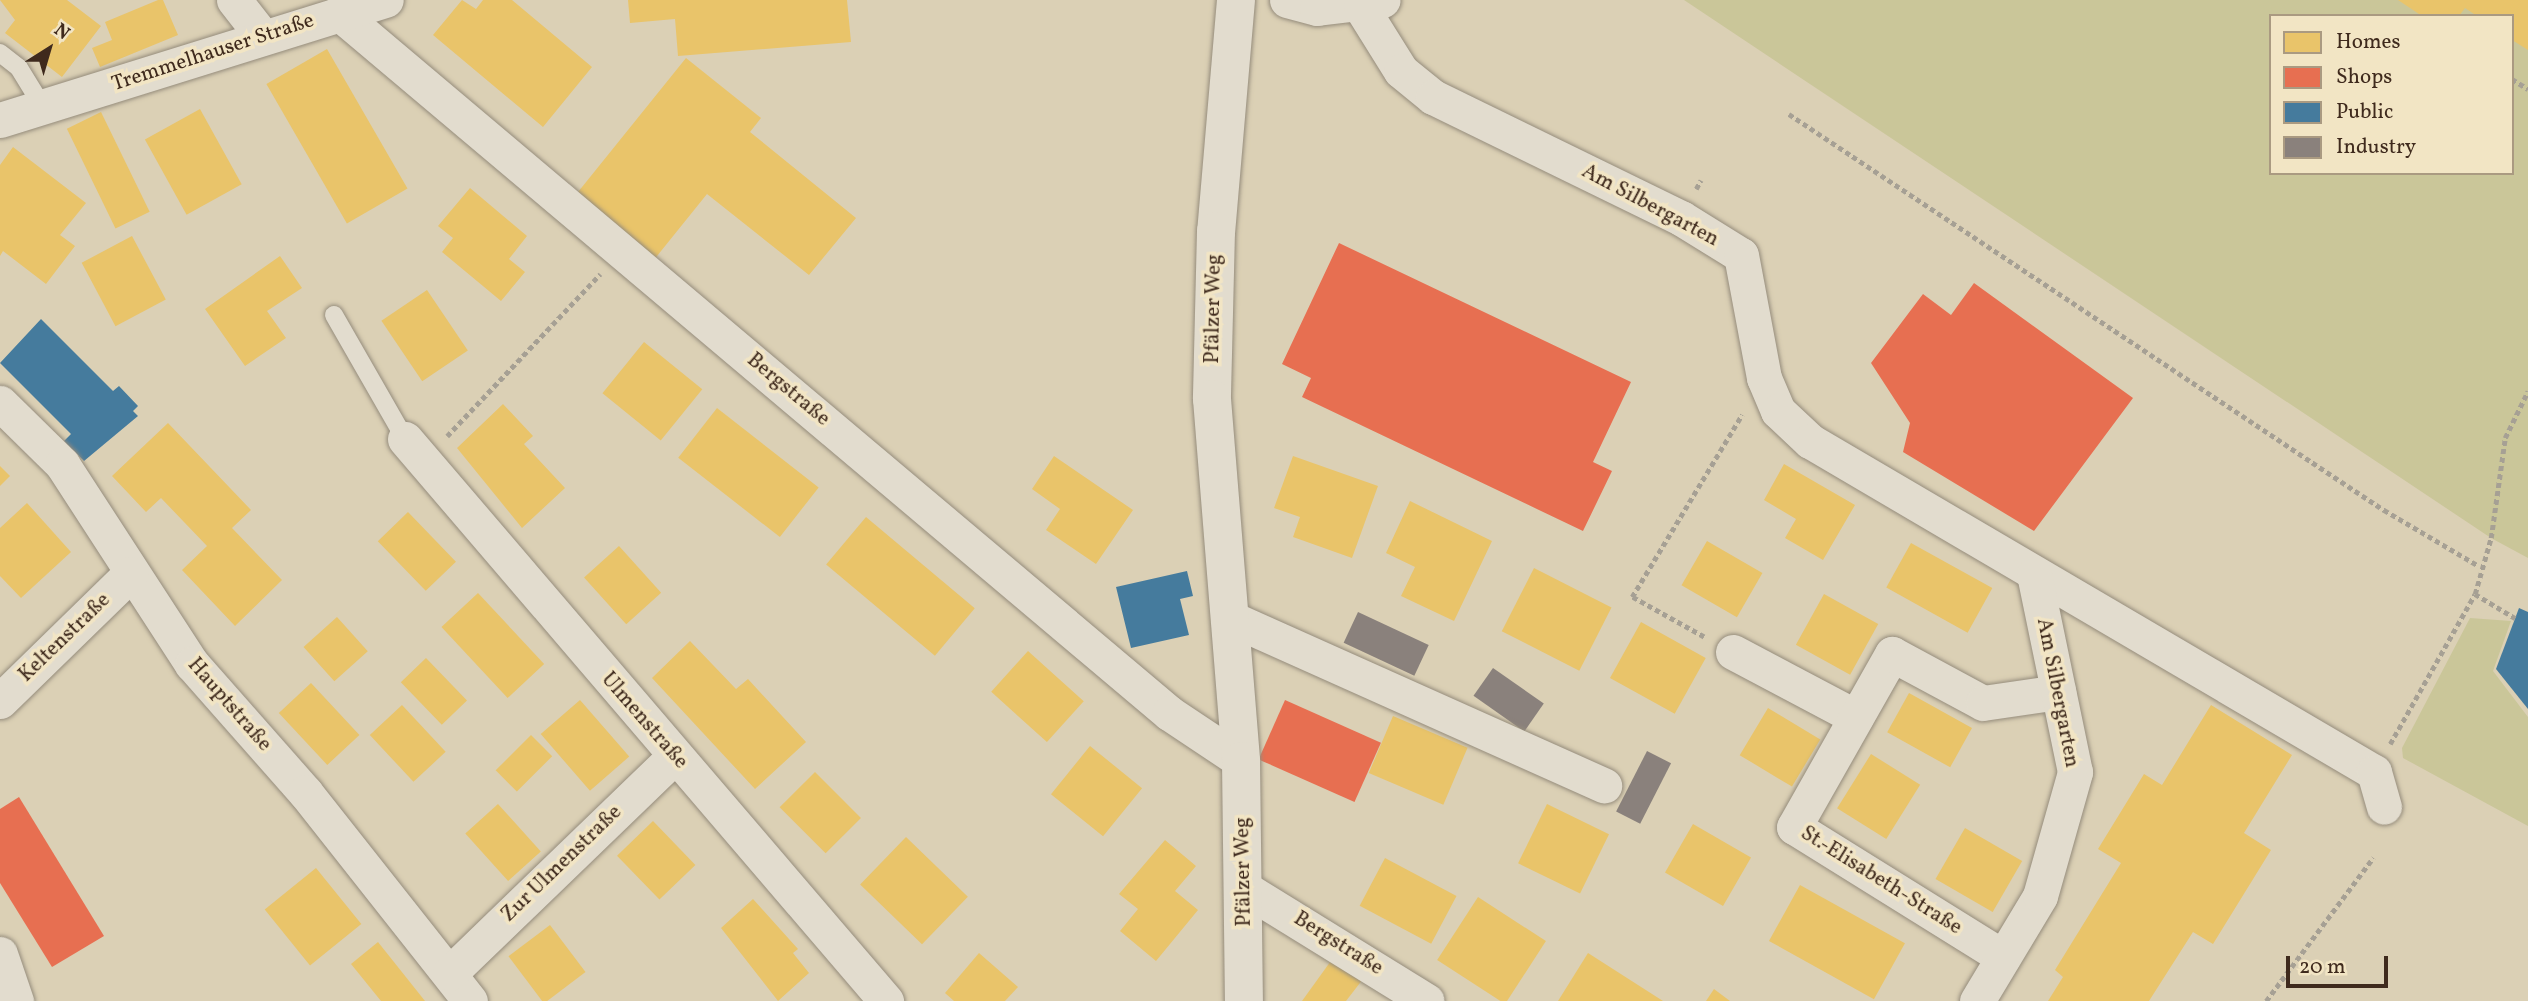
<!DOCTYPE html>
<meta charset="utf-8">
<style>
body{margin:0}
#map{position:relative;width:2528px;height:1001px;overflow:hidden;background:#dbd0b5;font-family:Vollkorn,serif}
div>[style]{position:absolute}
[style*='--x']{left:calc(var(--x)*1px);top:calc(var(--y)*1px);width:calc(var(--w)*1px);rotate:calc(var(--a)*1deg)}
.green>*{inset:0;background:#cac699}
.homes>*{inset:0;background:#e9c46a;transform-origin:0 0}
.shops>*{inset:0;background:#e76f51;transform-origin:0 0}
.public>*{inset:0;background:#457b9d}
.industry>*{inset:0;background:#8a817c;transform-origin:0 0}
.path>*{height:4.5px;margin-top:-2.25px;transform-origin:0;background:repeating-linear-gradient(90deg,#a6a094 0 5px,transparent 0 8.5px)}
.roads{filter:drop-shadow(0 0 2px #958c7c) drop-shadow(0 0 2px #958c7c)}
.lane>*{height:18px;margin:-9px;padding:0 9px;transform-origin:9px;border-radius:9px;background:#e2dcce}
.street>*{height:35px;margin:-17.5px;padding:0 17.5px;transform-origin:17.5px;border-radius:17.5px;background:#e2dcce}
.secondary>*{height:38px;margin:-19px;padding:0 19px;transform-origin:19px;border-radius:19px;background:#e2dcce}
span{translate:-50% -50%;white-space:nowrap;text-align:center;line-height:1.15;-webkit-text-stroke:7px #f2e5c4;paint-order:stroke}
.street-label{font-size:21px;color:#3f2a1d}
.legend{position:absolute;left:2269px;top:14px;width:245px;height:161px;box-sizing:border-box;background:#f2e5c4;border:2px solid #aa9a81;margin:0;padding:9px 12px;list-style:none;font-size:21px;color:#3f2a1d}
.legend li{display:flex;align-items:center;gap:14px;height:35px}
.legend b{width:35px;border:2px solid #aa9a81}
.north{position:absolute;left:14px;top:14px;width:70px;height:70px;-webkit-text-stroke:5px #f2e5c4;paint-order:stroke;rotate:37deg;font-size:19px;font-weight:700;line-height:28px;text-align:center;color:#3f2a1d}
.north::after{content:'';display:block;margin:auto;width:24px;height:32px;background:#3f2a1d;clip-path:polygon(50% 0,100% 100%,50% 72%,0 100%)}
.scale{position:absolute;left:2286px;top:956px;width:102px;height:32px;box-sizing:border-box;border:4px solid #3f2a1d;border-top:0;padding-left:9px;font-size:21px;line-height:24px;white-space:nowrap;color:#3f2a1d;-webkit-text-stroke:5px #f2e5c4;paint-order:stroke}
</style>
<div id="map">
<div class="green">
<i style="clip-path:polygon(evenodd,1684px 0,2528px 0,2528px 558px,2491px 538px,1684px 0,2271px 16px,2512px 16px,2512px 173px,2271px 173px,2271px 16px)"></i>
<i style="clip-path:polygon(2470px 618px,2511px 621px,2493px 671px,2528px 717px,2528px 826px,2403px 758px,2402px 748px)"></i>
</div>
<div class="homes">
<i style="clip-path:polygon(0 0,67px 0,101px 26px,62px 77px,5px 33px,15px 20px)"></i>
<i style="clip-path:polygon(158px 0,163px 0,178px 35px,100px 67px,92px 48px,112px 40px,105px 22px)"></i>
<i style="clip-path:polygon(462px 0,476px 9px,483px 0,512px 0,592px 67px,543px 127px,433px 35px)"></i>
<i style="clip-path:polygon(628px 0,847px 0,851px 42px,678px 56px,675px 19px,630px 23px)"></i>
<i style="clip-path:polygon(2398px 0,2528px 0,2528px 50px,2512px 40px,2512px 16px,2477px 16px,2465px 8px,2459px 16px,2422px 16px)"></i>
<i style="left:327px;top:49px;width:161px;height:70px;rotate:60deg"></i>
<i style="clip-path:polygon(686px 58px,761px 118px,750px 132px,856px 218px,809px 275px,707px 194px,653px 261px,574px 197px)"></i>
<i style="left:200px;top:109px;width:86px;height:63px;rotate:61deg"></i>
<i style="left:101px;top:112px;width:111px;height:38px;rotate:64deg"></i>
<i style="clip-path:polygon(13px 147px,86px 203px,60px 235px,75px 246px,46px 284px,3px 251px,0 256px,0 165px)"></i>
<i style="clip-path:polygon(470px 188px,527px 236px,509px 259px,525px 272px,501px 301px,442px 252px,453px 238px,438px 226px)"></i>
<i style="left:132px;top:236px;width:72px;height:57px;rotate:62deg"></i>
<i style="clip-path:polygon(280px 256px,302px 288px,267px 311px,286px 338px,245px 366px,205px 309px)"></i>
<i style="left:427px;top:290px;width:73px;height:55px;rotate:56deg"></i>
<i style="left:644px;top:342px;width:75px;height:66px;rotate:39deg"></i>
<i style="clip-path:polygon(503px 404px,533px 436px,524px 444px,565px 488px,522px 528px,457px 448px)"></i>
<i style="left:717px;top:408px;width:129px;height:63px;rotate:38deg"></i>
<i style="clip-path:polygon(168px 423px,251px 510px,232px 528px,282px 580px,235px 626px,182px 570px,207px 546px,161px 498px,146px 512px,112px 476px)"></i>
<i style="clip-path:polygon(1054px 456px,1133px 510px,1096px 564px,1046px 530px,1060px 509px,1032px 489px)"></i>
<i style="clip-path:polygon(1293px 456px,1378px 486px,1352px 558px,1293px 537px,1300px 517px,1274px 508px)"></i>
<i style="clip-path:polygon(1784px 464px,1855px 505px,1823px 560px,1785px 538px,1796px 519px,1764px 500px)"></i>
<i style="clip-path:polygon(0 466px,10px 476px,0 486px)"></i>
<i style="clip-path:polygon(1410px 501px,1492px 541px,1454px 621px,1401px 596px,1415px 567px,1386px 553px)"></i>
<i style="clip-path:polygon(27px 503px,71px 552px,21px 598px,0 576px,0 528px)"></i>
<i style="left:408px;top:512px;width:69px;height:42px;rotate:46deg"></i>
<i style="left:866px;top:517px;width:142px;height:62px;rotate:40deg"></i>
<i style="left:1707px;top:541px;width:64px;height:51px;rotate:30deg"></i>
<i style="left:1911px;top:543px;width:93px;height:51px;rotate:29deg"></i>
<i style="left:619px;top:546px;width:63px;height:47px;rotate:48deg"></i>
<i style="left:1534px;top:568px;width:87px;height:71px;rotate:27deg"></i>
<i style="left:478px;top:593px;width:97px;height:50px;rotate:47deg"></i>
<i style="left:1824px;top:594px;width:62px;height:58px;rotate:29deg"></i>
<i style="left:337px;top:617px;width:46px;height:45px;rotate:48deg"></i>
<i style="left:1641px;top:622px;width:74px;height:64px;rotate:29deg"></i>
<i style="clip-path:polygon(690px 641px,736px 689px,748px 679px,806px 742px,755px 789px,652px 678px)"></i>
<i style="left:1028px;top:651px;width:75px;height:55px;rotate:42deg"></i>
<i style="left:426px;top:658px;width:59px;height:35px;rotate:46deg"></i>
<i style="left:311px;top:683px;width:71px;height:44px;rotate:47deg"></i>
<i style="left:1909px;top:693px;width:72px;height:45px;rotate:29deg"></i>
<i style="left:580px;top:700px;width:75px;height:52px;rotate:49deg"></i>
<i style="left:402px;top:705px;width:64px;height:44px;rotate:47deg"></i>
<i style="clip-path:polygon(2211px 705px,2292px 755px,2244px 833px,2271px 850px,2213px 944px,2193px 932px,2149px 1001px,2048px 1001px,2063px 977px,2055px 970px,2121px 863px,2098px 849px,2144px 774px,2162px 785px)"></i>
<i style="left:1768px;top:708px;width:61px;height:55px;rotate:31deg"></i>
<i style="left:1393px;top:716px;width:81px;height:62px;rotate:23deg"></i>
<i style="left:531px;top:735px;width:30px;height:50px;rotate:45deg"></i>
<i style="left:1090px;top:746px;width:67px;height:62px;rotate:39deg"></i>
<i style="left:1871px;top:754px;width:58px;height:64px;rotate:32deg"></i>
<i style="left:815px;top:772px;width:65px;height:50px;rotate:45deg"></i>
<i style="left:498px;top:804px;width:64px;height:44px;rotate:48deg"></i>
<i style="left:1547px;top:804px;width:69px;height:66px;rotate:26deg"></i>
<i style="left:653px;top:821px;width:61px;height:50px;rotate:46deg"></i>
<i style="left:1693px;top:824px;width:67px;height:56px;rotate:30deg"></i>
<i style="left:1965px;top:828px;width:66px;height:59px;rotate:30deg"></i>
<i style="left:906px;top:837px;width:86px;height:66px;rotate:44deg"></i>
<i style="clip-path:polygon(1165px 840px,1196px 866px,1175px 891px,1198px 910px,1156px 961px,1120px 931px,1138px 909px,1119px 894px)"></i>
<i style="left:1385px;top:858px;width:81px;height:54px;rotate:28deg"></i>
<i style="left:316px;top:868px;width:72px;height:66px;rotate:51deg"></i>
<i style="left:1800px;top:885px;width:120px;height:64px;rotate:29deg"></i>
<i style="left:1478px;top:897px;width:81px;height:75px;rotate:33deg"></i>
<i style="clip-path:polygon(753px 899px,798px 949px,793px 953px,809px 973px,778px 1001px,721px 928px)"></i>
<i style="left:550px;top:925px;width:59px;height:52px;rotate:53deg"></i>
<i style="clip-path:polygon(378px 942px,425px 1001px,381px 1001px,351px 964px)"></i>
<i style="clip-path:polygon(979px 953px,1018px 987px,1005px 1001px,954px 1001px,945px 993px)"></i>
<i style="clip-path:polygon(1588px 953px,1663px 1001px,1558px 1001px)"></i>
<i style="clip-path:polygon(1333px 958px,1363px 979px,1346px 1001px,1302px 1001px)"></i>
<i style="clip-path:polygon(1714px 989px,1730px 1001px,1706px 1001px)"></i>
</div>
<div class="shops">
<i style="clip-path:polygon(1339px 243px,1631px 382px,1593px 462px,1612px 471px,1583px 531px,1302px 397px,1311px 378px,1282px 364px)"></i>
<i style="clip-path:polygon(1974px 283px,2133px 398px,2034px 531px,1903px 452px,1910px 423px,1871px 363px,1923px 294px,1951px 315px)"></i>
<i style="left:1285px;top:700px;width:105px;height:65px;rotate:24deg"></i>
<i style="clip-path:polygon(19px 797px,104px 936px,52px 967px,0 883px,0 809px)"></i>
</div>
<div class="public">
<i style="clip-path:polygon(41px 319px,113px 391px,119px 386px,138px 406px,133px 411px,138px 416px,84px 461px,64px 441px,71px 434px,0 363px)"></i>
<i style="clip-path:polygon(1187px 571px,1193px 596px,1180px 599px,1189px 635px,1131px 648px,1116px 587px)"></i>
<i style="clip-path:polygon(2519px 608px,2528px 612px,2528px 709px,2496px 669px)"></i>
</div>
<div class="industry">
<i style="left:1358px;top:612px;width:78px;height:34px;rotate:25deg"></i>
<i style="left:1493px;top:668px;width:62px;height:34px;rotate:35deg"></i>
<i style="left:1647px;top:751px;width:27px;height:68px;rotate:27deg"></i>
</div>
<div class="path">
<i style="--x:2512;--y:79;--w:19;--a:32"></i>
<i style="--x:1789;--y:114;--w:715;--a:33.65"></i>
<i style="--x:2384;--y:510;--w:110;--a:30.5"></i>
<i style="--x:1696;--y:189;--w:10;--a:-61"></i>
<i style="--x:447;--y:436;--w:223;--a:-46.6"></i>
<i style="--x:2475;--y:594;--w:47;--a:31"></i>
<i style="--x:1704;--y:637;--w:82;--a:-150.9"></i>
<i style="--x:1632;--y:597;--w:213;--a:-58.9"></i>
<i style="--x:2390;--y:744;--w:172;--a:-60.5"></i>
<i style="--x:2475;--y:594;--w:58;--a:-74.1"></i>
<i style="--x:2491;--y:538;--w:101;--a:-82"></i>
<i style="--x:2505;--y:438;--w:52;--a:-63.9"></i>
<i style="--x:2266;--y:1001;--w:179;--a:-53.2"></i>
</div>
<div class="roads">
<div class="lane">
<i style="--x:0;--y:53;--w:24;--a:38"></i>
<i style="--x:19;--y:68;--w:46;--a:58.4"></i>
<i style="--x:334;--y:315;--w:143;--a:60.2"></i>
</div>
<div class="street">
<i style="--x:234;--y:0;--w:47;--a:51.9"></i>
<i style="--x:1287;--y:0;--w:31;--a:15"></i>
<i style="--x:1317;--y:8;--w:66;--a:-6.9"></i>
<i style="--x:1361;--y:7;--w:75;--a:58"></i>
<i style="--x:1401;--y:71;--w:41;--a:39.1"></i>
<i style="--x:1433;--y:97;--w:276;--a:26"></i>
<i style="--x:1681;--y:218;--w:70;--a:31.7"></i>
<i style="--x:1741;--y:255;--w:125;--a:79.4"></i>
<i style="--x:1764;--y:378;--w:36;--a:67"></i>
<i style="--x:1778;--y:411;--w:44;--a:43.2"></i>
<i style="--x:1810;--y:441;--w:654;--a:30.41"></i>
<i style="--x:2374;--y:772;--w:36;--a:74"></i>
<i style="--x:339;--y:13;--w:1086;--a:40.14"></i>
<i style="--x:1169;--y:713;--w:87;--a:33.7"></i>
<i style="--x:0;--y:120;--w:404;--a:-17.3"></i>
<i style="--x:0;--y:403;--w:87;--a:44.5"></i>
<i style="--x:62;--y:464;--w:239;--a:57"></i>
<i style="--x:192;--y:664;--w:171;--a:48.6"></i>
<i style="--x:305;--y:792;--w:266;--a:51.7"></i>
<i style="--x:405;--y:439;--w:740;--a:49.44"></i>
<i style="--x:1230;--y:618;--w:410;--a:24.1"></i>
<i style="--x:1733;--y:652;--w:139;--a:27.9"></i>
<i style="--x:0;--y:701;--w:182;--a:-44.3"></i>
<i style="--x:1247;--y:890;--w:211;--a:31.7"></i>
<i style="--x:0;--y:954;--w:50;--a:71.2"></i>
<i style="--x:2003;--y:957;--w:246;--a:-148.1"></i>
<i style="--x:1794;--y:827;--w:199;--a:-60.5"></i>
<i style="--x:1892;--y:654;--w:103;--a:28.3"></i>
<i style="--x:1983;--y:703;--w:76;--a:-8.3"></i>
<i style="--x:450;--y:973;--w:313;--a:-44"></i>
<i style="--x:1977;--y:1001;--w:122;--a:-59"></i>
<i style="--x:2040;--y:896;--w:129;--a:-74.2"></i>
<i style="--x:2075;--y:772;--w:202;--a:-101.7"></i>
</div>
<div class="secondary">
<i style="--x:1236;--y:0;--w:232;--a:94.9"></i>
<i style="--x:1216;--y:231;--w:168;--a:91.4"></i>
<i style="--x:1212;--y:399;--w:363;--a:85.4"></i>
<i style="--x:1241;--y:761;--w:240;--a:89.3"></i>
</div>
</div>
<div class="street-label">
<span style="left:213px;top:53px;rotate:-18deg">Tremmelhauser Straße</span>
<span style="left:1650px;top:206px;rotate:28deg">Am Silbergarten</span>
<span style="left:1214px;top:309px;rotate:-89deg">Pfälzer Weg</span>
<span style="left:788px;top:390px;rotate:40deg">Bergstraße</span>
<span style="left:65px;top:638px;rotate:-44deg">Keltenstraße</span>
<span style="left:2057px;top:693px;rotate:79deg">Am Silbergarten</span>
<span style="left:229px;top:705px;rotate:49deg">Hauptstraße</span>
<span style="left:644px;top:721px;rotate:49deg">Ulmenstraße</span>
<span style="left:562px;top:864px;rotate:-44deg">Zur Ulmenstraße</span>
<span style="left:1244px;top:872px;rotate:-91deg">Pfälzer Weg</span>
<span style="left:1881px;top:881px;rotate:32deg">St.-Elisabeth-Straße</span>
<span style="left:1338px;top:944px;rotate:32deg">Bergstraße</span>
</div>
<ul class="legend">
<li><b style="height:19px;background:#e9c46a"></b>Homes</li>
<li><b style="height:19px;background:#e76f51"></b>Shops</li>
<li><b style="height:19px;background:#457b9d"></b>Public</li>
<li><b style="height:19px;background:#8a817c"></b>Industry</li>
</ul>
<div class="north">N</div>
<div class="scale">20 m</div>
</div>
